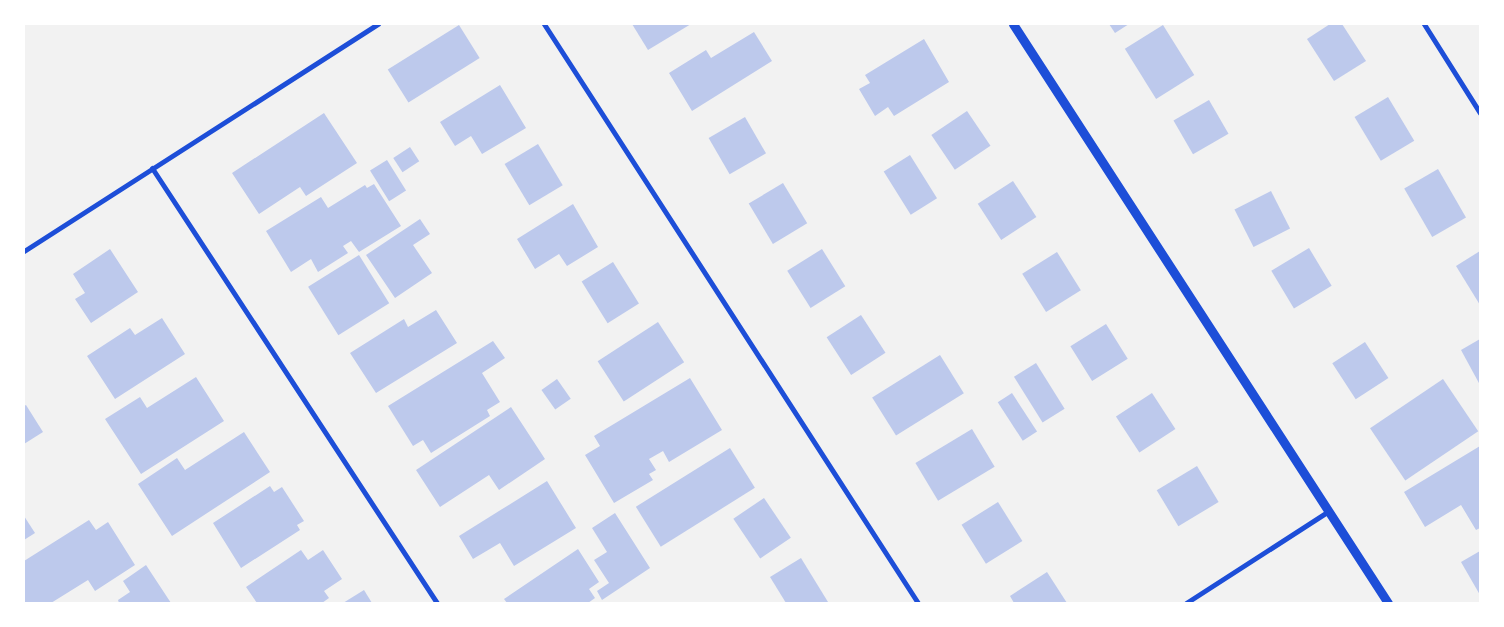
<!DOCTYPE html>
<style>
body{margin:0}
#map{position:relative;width:1504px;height:627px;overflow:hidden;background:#f2f2f2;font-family:Barlow,sans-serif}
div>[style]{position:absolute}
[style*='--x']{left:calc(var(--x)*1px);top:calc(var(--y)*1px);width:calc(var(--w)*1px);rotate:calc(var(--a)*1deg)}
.building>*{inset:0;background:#bdc9ec;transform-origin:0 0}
.minor>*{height:5px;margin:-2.5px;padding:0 2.5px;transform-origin:2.5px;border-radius:2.5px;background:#1d4ed8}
.tertiary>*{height:9px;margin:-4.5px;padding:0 4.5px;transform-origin:4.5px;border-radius:4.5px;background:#1d4ed8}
span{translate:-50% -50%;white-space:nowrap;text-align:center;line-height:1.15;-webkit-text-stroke:4.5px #fff;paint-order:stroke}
.frame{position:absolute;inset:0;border:25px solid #fff;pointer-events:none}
</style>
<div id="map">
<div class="building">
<i style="clip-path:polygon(632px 24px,691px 24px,648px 50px)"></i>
<i style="clip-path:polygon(1109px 24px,1129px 24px,1115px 33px)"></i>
<i style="clip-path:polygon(1330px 24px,1342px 24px,1366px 61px,1334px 81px,1307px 39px)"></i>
<i style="left:459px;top:25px;width:39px;height:84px;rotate:58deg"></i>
<i style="left:1163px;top:25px;width:59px;height:45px;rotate:58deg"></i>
<i style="clip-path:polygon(754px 32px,772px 61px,692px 111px,669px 73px,706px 50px,711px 58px)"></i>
<i style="clip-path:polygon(924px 39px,949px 82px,894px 116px,888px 107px,875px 116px,859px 89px,870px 83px,865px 75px)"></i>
<i style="clip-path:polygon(500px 85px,526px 128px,482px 154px,471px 136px,455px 146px,440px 122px)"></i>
<i style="left:1388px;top:97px;width:51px;height:39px;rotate:59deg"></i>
<i style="left:1209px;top:100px;width:39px;height:41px;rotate:60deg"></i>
<i style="left:967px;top:111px;width:42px;height:43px;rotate:56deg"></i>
<i style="clip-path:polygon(324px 113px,357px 163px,306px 196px,300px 187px,259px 214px,232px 173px)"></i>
<i style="left:745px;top:117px;width:42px;height:42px;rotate:60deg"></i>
<i style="left:538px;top:144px;width:48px;height:39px;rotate:59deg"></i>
<i style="left:410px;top:147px;width:17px;height:20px;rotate:57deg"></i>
<i style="left:910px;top:155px;width:51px;height:31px;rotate:58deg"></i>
<i style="left:387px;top:160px;width:36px;height:20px;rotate:58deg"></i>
<i style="left:1438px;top:169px;width:56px;height:39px;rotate:60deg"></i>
<i style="left:1013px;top:181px;width:43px;height:42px;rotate:57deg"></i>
<i style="left:783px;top:183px;width:47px;height:40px;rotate:59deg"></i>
<i style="clip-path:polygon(374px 184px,401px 226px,359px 252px,351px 241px,343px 246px,348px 253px,318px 272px,311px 259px,291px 272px,266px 231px,321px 197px,328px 208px,365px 185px,367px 188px)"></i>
<i style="left:1271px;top:191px;width:42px;height:41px;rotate:63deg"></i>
<i style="clip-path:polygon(573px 204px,598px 247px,567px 266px,559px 254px,535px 269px,517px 239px)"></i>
<i style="clip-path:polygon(420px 219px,430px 234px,413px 245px,432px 273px,395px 298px,366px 255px)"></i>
<i style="left:1309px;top:248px;width:44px;height:44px;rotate:59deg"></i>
<i style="clip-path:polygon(110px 249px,138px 292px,91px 323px,75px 299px,85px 293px,73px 274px)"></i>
<i style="left:822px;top:249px;width:44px;height:41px;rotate:58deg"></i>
<i style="clip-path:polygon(1480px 251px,1480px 305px,1456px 266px)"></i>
<i style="left:1057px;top:252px;width:45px;height:41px;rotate:58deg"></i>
<i style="left:359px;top:255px;width:57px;height:60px;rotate:58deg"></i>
<i style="left:613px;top:262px;width:49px;height:37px;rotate:58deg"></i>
<i style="clip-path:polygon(436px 310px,457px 343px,376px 393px,350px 353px,404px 319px,408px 327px)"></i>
<i style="left:861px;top:315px;width:45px;height:41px;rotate:57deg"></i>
<i style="clip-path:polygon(162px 318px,185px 354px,115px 399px,87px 356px,130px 328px,135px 335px)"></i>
<i style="left:658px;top:322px;width:48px;height:72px;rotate:57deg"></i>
<i style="left:1106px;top:324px;width:41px;height:42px;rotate:58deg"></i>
<i style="clip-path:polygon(1480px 339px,1480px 385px,1461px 350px)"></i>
<i style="clip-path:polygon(493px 341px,505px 358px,482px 373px,500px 402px,487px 410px,490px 416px,431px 453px,423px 440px,413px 446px,388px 406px)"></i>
<i style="left:1365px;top:342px;width:43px;height:39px;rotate:57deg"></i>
<i style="left:940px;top:355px;width:45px;height:80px;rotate:58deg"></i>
<i style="left:1036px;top:363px;width:54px;height:26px;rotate:58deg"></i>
<i style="clip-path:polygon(196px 377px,224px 421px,141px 474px,105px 419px,140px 397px,147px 408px)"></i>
<i style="clip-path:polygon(690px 378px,722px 430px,669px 462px,663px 451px,649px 459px,656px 470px,649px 474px,653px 480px,614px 503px,585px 455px,600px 446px,594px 436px)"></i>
<i style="left:557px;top:379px;width:24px;height:19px;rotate:55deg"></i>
<i style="left:1443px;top:379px;width:63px;height:88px;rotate:56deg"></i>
<i style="left:1012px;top:393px;width:46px;height:17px;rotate:57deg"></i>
<i style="left:1152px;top:393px;width:43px;height:43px;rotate:57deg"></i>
<i style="clip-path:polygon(26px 405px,43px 432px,24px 444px,24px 406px)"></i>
<i style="clip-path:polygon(511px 407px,545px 459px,499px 490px,489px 475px,440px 507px,416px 470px)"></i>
<i style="left:972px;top:429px;width:44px;height:66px;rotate:59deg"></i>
<i style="clip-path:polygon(244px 432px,270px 472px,172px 536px,138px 484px,177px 458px,185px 470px)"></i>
<i style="clip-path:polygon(1480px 446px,1480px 528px,1476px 530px,1461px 505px,1425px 527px,1404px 492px)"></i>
<i style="left:730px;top:448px;width:47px;height:111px;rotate:58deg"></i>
<i style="left:1197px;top:466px;width:42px;height:47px;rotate:59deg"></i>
<i style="clip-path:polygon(547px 481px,576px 528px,514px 566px,500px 543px,473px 559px,459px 536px)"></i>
<i style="clip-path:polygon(270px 486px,274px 492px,282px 487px,304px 521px,297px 525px,300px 530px,241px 568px,213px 523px)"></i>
<i style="left:764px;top:498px;width:48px;height:37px;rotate:56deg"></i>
<i style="left:998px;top:502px;width:46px;height:43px;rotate:58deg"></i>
<i style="clip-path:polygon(615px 513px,650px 568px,602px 600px,597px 591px,609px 583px,594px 560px,607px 552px,592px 528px)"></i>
<i style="clip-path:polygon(24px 516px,35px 533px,24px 540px)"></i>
<i style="clip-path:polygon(89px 520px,96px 530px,108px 522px,135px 565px,95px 591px,88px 580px,51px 603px,24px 603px,24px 561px)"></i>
<i style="clip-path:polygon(578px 549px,599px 582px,589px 589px,595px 598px,588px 603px,507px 603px,504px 599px)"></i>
<i style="clip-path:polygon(301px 550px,308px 560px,323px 550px,342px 579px,324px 591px,329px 598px,322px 603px,257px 603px,246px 587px)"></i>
<i style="clip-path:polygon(1480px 551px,1480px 595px,1461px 562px)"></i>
<i style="clip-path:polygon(801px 558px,828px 602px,826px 603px,786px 603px,770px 577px)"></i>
<i style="clip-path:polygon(146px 565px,171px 603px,119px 603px,118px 600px,130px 592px,123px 581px)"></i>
<i style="clip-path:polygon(1047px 572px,1067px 603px,1014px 603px,1010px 596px)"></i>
<i style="clip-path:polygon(364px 590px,372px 603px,343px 603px)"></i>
</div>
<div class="minor">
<i style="--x:544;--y:24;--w:689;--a:57.14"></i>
<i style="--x:1424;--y:24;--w:105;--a:57.8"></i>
<i style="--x:152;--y:168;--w:520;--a:56.77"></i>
<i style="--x:24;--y:251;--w:421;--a:-32.7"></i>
<i style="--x:1186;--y:603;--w:170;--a:-32.8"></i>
</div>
<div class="tertiary">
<i style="--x:1013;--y:24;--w:690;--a:57.07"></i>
</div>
<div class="frame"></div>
</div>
